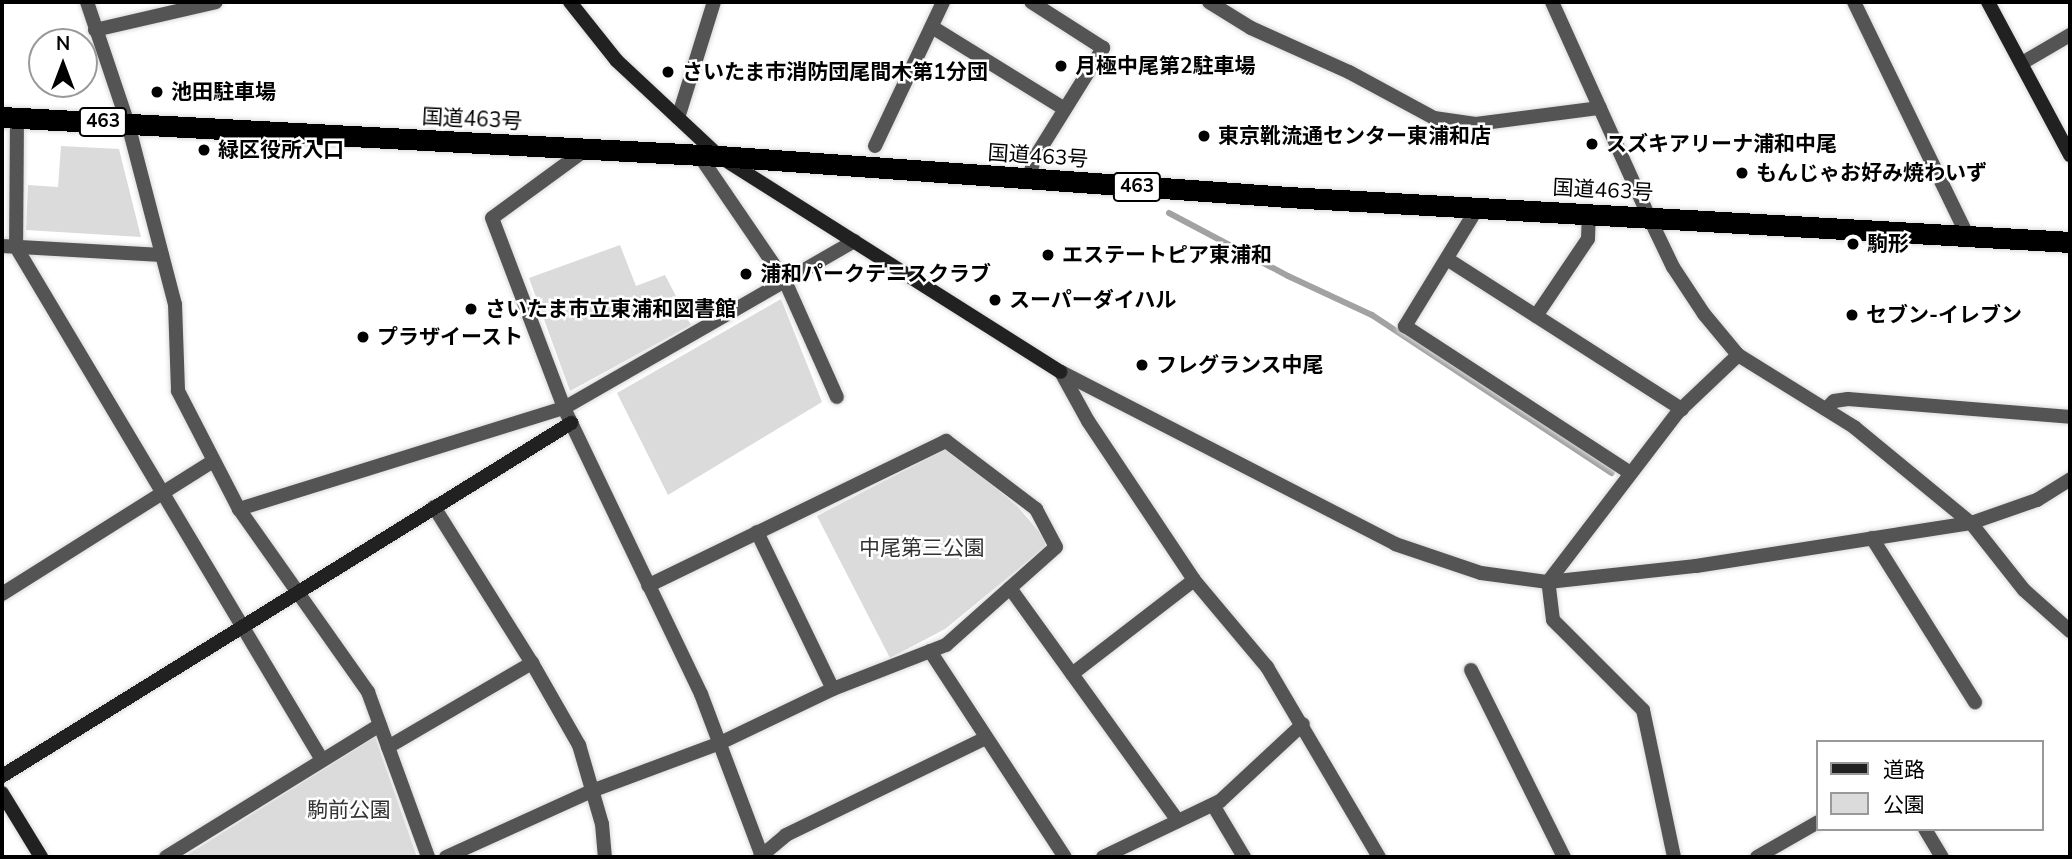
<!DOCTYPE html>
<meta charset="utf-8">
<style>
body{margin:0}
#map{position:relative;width:2072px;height:859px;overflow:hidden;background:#fff;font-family:"Nunito Sans","Noto Sans JP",sans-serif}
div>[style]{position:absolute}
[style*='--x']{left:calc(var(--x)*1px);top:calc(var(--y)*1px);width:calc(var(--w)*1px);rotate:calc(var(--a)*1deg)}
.green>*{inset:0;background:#dbdbdb}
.stream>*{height:6px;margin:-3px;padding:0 3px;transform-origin:3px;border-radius:3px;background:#a2a2a2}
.roads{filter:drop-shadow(0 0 2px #dbdbdb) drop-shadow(0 0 2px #dbdbdb)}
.street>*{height:14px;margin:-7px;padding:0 7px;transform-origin:7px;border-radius:7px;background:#545454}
.secondary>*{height:14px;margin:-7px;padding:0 7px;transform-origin:7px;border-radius:7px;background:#212121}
.highway>*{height:21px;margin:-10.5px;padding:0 10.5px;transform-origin:10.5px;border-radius:10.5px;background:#000}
.dots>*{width:19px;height:19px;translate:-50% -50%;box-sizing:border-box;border:4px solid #fff;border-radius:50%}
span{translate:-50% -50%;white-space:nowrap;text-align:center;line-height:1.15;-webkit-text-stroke:5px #fff;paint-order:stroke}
.shield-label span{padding:2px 5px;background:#fff;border:2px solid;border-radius:5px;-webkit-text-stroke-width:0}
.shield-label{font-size:19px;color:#000;font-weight:700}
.poi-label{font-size:21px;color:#000;font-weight:700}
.left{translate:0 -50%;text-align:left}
.street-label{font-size:21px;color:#000}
.park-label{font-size:21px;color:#323232}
.frame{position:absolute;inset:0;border:4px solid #000;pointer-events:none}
.legend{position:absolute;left:1816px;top:740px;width:228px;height:91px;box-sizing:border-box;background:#fff;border:2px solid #999;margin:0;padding:9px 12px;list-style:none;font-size:21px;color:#000}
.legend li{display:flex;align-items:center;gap:14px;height:35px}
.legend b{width:35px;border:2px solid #999}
.north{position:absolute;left:28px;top:28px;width:70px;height:70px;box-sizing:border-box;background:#fff;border:2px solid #999;border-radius:50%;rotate:0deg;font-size:19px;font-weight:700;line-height:28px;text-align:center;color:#000}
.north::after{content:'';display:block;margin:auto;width:24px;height:32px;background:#000;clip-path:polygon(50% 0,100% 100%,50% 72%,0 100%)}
</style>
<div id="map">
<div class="green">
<i style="clip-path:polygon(61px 146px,119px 149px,141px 237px,26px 230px,28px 185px,58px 187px)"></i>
<i style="clip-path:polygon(620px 245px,636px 286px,665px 275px,691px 325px,570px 391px,529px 278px)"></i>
<i style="clip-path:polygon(781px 299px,822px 402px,668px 495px,617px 393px)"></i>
<i style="clip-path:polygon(944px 450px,952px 450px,1018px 507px,1045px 539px,1045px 547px,945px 629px,890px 658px,817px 516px)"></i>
<i style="clip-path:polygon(375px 737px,417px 857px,184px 857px)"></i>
</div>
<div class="stream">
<i style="--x:1169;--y:213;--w:135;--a:27.9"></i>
<i style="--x:1288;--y:276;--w:93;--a:24.9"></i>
<i style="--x:1372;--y:315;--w:287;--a:33.4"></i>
</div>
<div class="roads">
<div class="street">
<i style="--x:87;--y:2;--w:129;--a:71.4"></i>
<i style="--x:128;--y:124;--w:186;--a:75.4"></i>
<i style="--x:175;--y:304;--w:87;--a:88"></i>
<i style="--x:178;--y:391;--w:133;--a:62.7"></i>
<i style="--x:239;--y:509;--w:224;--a:54.8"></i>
<i style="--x:368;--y:692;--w:176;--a:70"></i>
<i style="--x:1209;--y:2;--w:49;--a:31.8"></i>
<i style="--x:1251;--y:28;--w:107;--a:24.2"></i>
<i style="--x:1349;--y:72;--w:97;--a:28.4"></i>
<i style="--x:1434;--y:118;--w:42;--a:8.1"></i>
<i style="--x:1476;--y:124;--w:125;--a:-7.4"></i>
<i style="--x:1552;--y:2;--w:236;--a:65.7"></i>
<i style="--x:1649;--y:217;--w:55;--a:64.4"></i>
<i style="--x:1673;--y:267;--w:56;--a:56.6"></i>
<i style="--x:1704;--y:314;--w:53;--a:50.3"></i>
<i style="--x:1738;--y:355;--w:137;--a:31.8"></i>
<i style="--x:1854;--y:427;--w:151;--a:39.4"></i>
<i style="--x:1971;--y:523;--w:85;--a:51.7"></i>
<i style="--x:2024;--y:590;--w:62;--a:41.7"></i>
<i style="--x:1854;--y:2;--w:261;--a:64.1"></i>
<i style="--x:932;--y:27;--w:156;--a:31.7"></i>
<i style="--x:95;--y:30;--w:124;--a:-13"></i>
<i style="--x:2022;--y:63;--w:56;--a:-30.3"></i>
<i style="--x:17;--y:117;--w:130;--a:90.4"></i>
<i style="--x:16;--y:247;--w:597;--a:59.18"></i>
<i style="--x:678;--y:118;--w:121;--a:-72.8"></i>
<i style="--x:875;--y:146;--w:159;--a:-64.7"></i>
<i style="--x:585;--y:150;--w:115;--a:143.8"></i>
<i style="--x:492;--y:218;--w:203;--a:69.2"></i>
<i style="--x:564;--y:408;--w:317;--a:64.4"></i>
<i style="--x:701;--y:694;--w:171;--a:69.4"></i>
<i style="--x:699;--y:155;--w:153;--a:55.7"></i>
<i style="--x:785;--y:281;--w:127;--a:65.9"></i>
<i style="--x:1029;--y:180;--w:22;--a:-77"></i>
<i style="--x:1034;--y:159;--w:131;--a:-58.1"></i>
<i style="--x:1103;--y:48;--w:85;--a:-147.4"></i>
<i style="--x:1478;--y:207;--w:140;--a:121.5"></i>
<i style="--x:1405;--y:326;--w:267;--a:33.1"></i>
<i style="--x:2;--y:246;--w:160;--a:3.2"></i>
<i style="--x:1447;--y:259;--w:279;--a:32.6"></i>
<i style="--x:1536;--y:316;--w:93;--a:-56"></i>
<i style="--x:1588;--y:239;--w:25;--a:-88"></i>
<i style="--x:1061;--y:372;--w:376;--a:27.2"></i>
<i style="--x:1395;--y:544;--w:91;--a:18.6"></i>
<i style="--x:1481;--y:573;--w:68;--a:7.7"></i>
<i style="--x:1548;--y:582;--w:149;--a:-6.2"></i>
<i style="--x:1696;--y:566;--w:278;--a:-8.9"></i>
<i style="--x:1971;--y:523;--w:70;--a:-19.2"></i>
<i style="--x:2037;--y:500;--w:39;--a:-32"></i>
<i style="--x:1061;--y:372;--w:56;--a:61.1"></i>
<i style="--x:1088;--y:421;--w:191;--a:56.3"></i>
<i style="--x:1194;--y:580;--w:114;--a:50"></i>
<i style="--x:1267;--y:667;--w:221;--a:59.5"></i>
<i style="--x:1826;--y:409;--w:11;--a:-45"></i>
<i style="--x:1834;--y:401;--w:14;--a:-8"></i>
<i style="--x:1848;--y:399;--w:223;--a:4.6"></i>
<i style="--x:434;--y:507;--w:184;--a:57.9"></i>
<i style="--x:532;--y:663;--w:95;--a:60.2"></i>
<i style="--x:579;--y:745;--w:82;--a:73.8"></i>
<i style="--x:602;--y:824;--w:33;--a:85"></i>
<i style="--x:239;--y:509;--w:340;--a:-17.3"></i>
<i style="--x:564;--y:408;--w:335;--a:-29.9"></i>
<i style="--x:757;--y:532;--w:174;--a:64.2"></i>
<i style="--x:1872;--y:538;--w:194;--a:57.9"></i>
<i style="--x:1010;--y:588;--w:287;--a:54.2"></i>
<i style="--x:2;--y:594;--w:248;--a:-32.2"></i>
<i style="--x:930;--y:651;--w:246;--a:56.8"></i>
<i style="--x:1471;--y:670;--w:209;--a:63.6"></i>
<i style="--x:1072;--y:674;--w:154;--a:-37.6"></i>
<i style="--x:388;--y:747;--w:167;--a:-30.3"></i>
<i style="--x:1213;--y:805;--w:61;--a:59.2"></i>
<i style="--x:1925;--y:829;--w:33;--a:59"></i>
<i style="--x:166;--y:857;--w:251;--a:-31.7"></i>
<i style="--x:446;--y:857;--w:162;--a:-24.4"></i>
<i style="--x:594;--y:790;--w:132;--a:-20.4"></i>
<i style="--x:718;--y:744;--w:127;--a:-25.6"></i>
<i style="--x:833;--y:689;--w:121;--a:-21.3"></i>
<i style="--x:946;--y:645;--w:147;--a:-41.7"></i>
<i style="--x:1056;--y:547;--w:43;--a:-117.8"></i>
<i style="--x:1036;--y:509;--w:113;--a:-142.9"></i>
<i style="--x:946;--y:441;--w:331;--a:154.1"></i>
<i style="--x:760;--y:857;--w:34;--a:-40"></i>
<i style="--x:786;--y:835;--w:222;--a:-25.9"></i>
<i style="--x:1103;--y:857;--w:130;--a:-25.6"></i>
<i style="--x:1220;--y:801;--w:113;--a:-42.9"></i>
<i style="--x:1674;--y:857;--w:150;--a:-101.9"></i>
<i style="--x:1643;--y:710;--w:127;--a:-135"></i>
<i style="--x:1553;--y:620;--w:38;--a:-97"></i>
<i style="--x:1548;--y:582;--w:214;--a:-52.6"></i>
<i style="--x:1678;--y:412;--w:83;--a:-43.5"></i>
<i style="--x:1757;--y:857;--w:70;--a:-29.8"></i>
</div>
<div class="secondary">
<i style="--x:570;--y:2;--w:75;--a:51.5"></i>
<i style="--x:617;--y:61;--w:139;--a:43"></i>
<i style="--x:719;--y:156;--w:404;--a:32.3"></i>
<i style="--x:1988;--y:2;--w:174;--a:61.8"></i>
<i style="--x:2;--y:776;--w:670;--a:-31.81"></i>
<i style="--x:2;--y:793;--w:75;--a:58.6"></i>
</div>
<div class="highway">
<i style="--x:2;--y:117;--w:718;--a:3.11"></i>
<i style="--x:719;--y:156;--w:570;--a:4.12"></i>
<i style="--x:1288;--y:197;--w:783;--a:3.29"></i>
</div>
</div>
<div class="dots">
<i style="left:1061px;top:66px;background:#000"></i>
<i style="left:668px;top:72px;background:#000"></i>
<i style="left:157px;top:92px;background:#000"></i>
<i style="left:1204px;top:136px;background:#000"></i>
<i style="left:1592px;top:144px;background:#000"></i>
<i style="left:204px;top:150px;background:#000"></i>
<i style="left:1742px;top:173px;background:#000"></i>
<i style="left:1853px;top:244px;background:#000"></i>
<i style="left:1048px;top:255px;background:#000"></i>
<i style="left:746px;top:274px;background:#000"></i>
<i style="left:995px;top:300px;background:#000"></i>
<i style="left:471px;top:309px;background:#000"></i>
<i style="left:1852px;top:315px;background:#000"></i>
<i style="left:363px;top:337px;background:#000"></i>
<i style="left:1142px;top:365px;background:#000"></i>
</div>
<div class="shield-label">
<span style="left:103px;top:122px">463</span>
<span style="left:1137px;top:187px">463</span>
</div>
<div class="poi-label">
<span class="left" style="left:1075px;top:66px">月極中尾第2駐車場</span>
<span class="left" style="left:682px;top:72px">さいたま市消防団尾間木第1分団</span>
<span class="left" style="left:171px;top:92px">池田駐車場</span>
<span class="left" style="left:1218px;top:136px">東京靴流通センター東浦和店</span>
<span class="left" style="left:1606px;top:144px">スズキアリーナ浦和中尾</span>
<span class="left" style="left:218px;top:150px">緑区役所入口</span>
<span class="left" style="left:1756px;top:173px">もんじゃお好み焼わいず</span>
<span class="left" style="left:1867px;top:244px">駒形</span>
<span class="left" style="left:1062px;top:255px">エステートピア東浦和</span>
<span class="left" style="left:760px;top:274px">浦和パークテニスクラブ</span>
<span class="left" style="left:1009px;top:300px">スーパーダイハル</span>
<span class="left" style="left:485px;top:309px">さいたま市立東浦和図書館</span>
<span class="left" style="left:1866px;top:315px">セブン-イレブン</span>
<span class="left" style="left:377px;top:337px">プラザイースト</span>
<span class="left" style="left:1156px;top:365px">フレグランス中尾</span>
</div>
<div class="street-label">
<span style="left:472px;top:119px;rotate:3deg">国道463号</span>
<span style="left:1038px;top:156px;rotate:4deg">国道463号</span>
<span style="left:1603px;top:190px;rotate:3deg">国道463号</span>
</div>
<div class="park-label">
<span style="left:922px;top:548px">中尾第三公園</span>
<span style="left:349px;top:810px">駒前公園</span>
</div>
<div class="frame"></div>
<ul class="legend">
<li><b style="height:9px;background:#212121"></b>道路</li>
<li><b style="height:19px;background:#dbdbdb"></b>公園</li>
</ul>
<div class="north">N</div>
</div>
